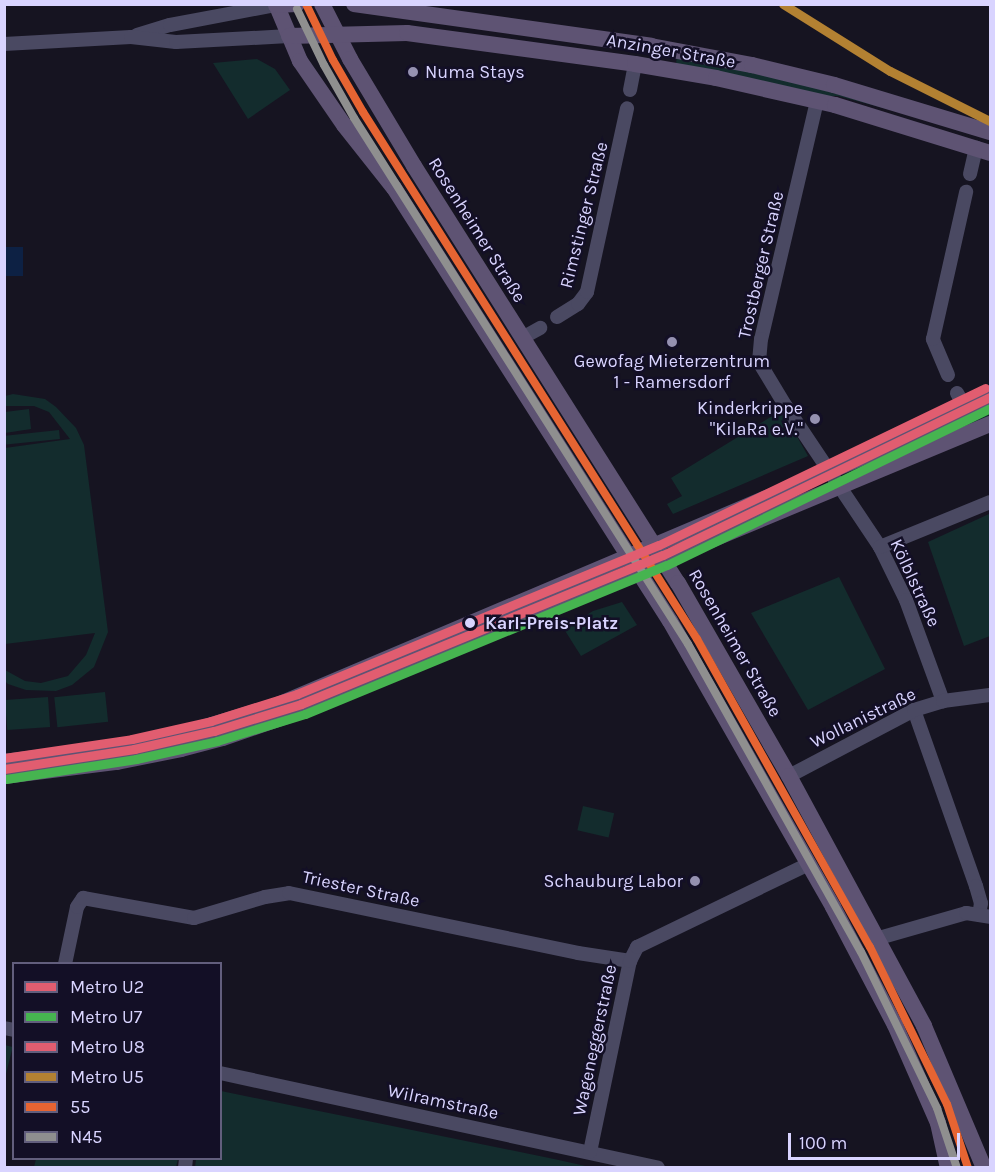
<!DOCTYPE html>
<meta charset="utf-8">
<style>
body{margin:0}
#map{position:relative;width:995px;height:1172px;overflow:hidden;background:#161421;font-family:Karla,sans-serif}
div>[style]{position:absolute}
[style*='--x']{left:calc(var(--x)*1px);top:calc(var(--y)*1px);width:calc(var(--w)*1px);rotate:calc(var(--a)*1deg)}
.green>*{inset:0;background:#132c2d;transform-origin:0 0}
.water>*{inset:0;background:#0d2144;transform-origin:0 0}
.minor>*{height:14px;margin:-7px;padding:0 7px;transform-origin:7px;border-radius:7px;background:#4a4962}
.major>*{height:16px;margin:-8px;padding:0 8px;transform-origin:8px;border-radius:8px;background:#5e5373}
.bus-1>*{height:8px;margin:-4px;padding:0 4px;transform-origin:4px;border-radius:4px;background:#e66432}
.bus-2>*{height:8px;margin:-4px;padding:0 4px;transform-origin:4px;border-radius:4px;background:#8f8f8f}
.metro-1>*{height:9px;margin:-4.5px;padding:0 4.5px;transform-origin:4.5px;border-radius:4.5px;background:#e15d70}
.metro-2>*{height:9px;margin:-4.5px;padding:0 4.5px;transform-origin:4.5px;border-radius:4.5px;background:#46b450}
.metro-3>*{height:9px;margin:-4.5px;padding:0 4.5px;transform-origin:4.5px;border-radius:4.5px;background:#e15d70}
.metro-4>*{height:9px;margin:-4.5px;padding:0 4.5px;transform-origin:4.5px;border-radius:4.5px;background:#b38132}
.dots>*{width:16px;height:16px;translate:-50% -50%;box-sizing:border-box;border:3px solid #130f26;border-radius:50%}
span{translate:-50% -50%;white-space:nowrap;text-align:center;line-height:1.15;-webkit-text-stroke:5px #130f26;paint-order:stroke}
.street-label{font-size:18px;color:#d9d4ff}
.poi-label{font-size:18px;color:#d9d4ff}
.left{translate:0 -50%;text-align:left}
.right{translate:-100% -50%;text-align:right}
.stop-label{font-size:18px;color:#d9d4ff;font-weight:700}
.frame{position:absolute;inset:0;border:6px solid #d9d4ff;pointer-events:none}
.legend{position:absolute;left:12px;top:962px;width:210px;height:198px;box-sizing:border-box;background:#130f26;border:2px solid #625e7d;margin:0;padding:8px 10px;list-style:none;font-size:18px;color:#d9d4ff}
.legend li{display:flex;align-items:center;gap:12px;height:30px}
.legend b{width:30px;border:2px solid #625e7d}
.scale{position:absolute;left:788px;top:1133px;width:172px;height:27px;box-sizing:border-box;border:3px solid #d9d4ff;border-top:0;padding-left:8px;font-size:18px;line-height:21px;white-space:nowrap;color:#d9d4ff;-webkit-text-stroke:4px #130f26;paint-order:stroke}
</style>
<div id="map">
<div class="green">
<i style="clip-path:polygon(677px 56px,782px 78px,902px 113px,838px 96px,823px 96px,676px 64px)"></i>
<i style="clip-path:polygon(257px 59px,275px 69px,290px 90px,248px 119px,213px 63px)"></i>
<i style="clip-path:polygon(13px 394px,45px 399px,56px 407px,76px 428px,84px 445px,108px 632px,94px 667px,72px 685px,56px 691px,26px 690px,8px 684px,5px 681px,5px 670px,25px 681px,41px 683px,68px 676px,86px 655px,95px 633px,5px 644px,5px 448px,70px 439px,49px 412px,34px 406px,5px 406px,5px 396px)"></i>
<i style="clip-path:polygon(990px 406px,990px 415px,976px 423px,854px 474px,851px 472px,852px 467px)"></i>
<i style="clip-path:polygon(29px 409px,31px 429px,5px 433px,5px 412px)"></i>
<i style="clip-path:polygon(782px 410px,808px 456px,673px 514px,667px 504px,682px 496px,671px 478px)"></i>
<i style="left:59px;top:430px;width:9px;height:54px;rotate:84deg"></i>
<i style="clip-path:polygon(989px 514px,990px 636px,964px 646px,928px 542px)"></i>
<i style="clip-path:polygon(839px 577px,885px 669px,808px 710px,751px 613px)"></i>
<i style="clip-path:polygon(622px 602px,637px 625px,581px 656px,564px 629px,593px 611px)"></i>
<i style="left:105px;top:692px;width:30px;height:51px;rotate:84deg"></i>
<i style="left:48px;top:697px;width:30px;height:43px;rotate:86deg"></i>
<i style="left:583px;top:806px;width:32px;height:25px;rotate:13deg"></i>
<i style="left:5px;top:1045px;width:8px;height:90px;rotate:14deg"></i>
<i style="clip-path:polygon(221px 1091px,554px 1159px,590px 1167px,195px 1167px,196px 1159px,220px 1158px)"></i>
<i style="clip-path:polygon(36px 1159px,36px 1158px,178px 1159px,176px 1167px,34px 1167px)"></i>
</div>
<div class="water">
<i style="left:5px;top:247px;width:18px;height:29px"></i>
</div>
<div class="minor">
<i style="--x:137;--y:35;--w:34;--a:-17"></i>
<i style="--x:170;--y:25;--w:108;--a:-10.7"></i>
<i style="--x:4;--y:44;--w:127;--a:-3.2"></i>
<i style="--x:131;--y:37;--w:45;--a:6.3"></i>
<i style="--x:176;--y:42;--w:113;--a:-3"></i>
<i style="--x:630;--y:90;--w:26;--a:-79"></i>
<i style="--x:817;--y:101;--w:244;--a:103.2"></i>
<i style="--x:761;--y:339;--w:23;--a:95"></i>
<i style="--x:759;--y:362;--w:50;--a:58.8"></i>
<i style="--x:785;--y:405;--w:171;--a:56.2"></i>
<i style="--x:880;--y:547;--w:59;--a:63.9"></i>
<i style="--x:906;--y:600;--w:108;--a:69.9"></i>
<i style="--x:970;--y:174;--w:27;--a:-77"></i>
<i style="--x:557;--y:317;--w:25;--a:-32"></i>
<i style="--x:578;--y:304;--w:15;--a:-53"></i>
<i style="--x:587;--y:292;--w:188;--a:-77.7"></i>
<i style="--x:522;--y:338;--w:21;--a:-29"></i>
<i style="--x:948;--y:375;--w:39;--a:-113"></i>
<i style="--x:933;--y:339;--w:151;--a:-77.3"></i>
<i style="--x:957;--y:393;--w:21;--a:61"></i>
<i style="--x:880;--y:547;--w:119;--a:-22.2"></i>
<i style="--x:914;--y:710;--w:187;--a:70.6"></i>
<i style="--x:976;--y:886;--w:18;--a:74"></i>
<i style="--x:981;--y:903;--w:12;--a:99"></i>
<i style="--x:789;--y:776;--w:141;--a:-27.8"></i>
<i style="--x:914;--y:710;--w:30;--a:-17"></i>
<i style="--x:943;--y:701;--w:47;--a:-7.3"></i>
<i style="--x:879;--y:938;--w:91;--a:-16"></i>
<i style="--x:966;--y:913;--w:24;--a:9"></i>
<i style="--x:65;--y:964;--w:58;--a:-78.1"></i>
<i style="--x:77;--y:907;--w:11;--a:-56"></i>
<i style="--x:83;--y:898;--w:113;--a:10.2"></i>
<i style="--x:194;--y:918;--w:74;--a:-16.5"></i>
<i style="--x:265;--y:897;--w:24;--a:-9"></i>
<i style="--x:289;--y:893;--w:295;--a:11.7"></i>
<i style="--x:578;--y:953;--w:53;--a:8.7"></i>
<i style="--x:4;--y:1028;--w:10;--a:11"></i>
<i style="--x:220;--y:1073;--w:448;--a:12.2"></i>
<i style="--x:590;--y:1152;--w:195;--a:-78.2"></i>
<i style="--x:630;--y:961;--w:16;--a:-63"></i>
<i style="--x:637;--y:947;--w:191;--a:-25.8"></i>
<i style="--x:185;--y:1168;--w:10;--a:-84"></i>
</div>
<div class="major">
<i style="--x:276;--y:4;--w:62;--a:67.2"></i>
<i style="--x:300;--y:61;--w:78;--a:55.5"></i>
<i style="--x:344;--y:125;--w:80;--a:51.6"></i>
<i style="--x:394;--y:188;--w:513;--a:57.49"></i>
<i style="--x:670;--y:621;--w:329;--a:60.3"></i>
<i style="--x:833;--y:907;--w:133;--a:62.3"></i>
<i style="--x:895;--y:1025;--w:107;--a:66.3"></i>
<i style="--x:938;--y:1123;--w:46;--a:77.5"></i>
<i style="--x:322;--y:4;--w:62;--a:63"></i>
<i style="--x:350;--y:59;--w:125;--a:59.1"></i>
<i style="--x:414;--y:166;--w:494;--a:57.7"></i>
<i style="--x:678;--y:583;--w:223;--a:60.1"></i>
<i style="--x:789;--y:776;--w:284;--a:61.6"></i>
<i style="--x:924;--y:1026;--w:154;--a:67.1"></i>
<i style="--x:354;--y:4;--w:300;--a:8"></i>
<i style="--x:651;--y:46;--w:103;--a:10.7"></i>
<i style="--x:752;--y:65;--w:84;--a:13.7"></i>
<i style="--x:834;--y:85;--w:163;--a:16.8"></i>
<i style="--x:276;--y:5;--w:21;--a:-3"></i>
<i style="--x:289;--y:36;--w:118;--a:-1.5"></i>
<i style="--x:407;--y:33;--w:230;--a:7.7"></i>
<i style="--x:635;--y:64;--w:82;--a:9.8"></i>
<i style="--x:716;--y:78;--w:122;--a:12.8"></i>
<i style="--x:835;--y:105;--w:162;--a:17.2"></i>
<i style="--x:4;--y:762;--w:113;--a:-7.1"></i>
<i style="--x:116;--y:748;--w:61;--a:-11.3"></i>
<i style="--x:176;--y:736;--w:103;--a:-16.9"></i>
<i style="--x:275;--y:706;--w:665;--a:-22.94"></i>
<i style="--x:887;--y:447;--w:114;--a:-25"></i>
<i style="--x:4;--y:776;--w:114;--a:-7.1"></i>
<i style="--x:117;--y:762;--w:65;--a:-11.5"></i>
<i style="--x:181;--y:749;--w:43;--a:-14.7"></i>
<i style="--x:223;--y:738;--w:76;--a:-19.1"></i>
<i style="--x:295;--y:713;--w:753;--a:-22.58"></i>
</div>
<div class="bus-1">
<i style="--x:306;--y:4;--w:62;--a:64.3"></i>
<i style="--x:333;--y:60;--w:60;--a:60"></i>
<i style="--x:363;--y:112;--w:624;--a:57.63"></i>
<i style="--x:697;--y:639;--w:353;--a:60.7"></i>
<i style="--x:870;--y:947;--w:175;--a:63.9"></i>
<i style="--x:947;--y:1104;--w:67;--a:71.8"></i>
</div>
<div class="bus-2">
<i style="--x:297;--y:9;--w:62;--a:64.3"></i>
<i style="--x:324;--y:65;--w:61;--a:60.5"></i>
<i style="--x:354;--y:118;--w:623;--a:57.59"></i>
<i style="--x:688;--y:644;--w:353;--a:60.7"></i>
<i style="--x:861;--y:952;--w:174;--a:64"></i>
<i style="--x:937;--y:1108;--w:63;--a:71.6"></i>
</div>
<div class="metro-1">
<i style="--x:4;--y:769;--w:132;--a:-8.7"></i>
<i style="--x:134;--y:749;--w:82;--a:-12.7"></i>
<i style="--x:214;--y:731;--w:91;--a:-17.2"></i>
<i style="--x:301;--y:704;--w:391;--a:-22.4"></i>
<i style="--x:663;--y:555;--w:363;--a:-25.8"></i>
</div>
<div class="metro-2">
<i style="--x:6;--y:779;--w:132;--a:-8.7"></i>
<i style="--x:136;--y:759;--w:83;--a:-12.5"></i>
<i style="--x:217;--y:741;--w:92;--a:-17.1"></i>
<i style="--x:305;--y:714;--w:391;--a:-22.4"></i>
<i style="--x:667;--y:565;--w:359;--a:-25.9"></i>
</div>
<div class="metro-3">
<i style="--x:4;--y:758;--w:129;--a:-8.4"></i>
<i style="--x:132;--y:739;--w:81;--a:-12.8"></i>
<i style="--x:211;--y:721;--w:90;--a:-17.4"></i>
<i style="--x:297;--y:694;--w:391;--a:-22.4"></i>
<i style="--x:659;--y:545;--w:362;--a:-25.7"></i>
</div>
<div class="metro-4">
<i style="--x:783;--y:4;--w:126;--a:32.1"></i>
<i style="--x:890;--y:71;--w:112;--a:26.6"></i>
</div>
<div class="dots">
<i style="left:413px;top:72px;background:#9591b1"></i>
<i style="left:672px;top:342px;background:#9591b1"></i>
<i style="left:815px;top:419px;background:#9591b1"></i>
<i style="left:470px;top:623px;background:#d9d4ff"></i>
<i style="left:695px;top:881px;background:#9591b1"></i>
</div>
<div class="street-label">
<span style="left:671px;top:51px;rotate:10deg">Anzinger Straße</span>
<span style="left:584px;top:215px;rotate:-76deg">Rimstinger Straße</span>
<span style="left:477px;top:230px;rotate:58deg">Rosenheimer Straße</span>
<span style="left:761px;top:265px;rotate:-77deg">Trostberger Straße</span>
<span style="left:915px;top:583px;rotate:65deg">Kölblstraße</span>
<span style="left:735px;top:643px;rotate:60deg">Rosenheimer Straße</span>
<span style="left:863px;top:718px;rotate:-26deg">Wollanistraße</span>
<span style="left:361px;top:889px;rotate:12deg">Triester Straße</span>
<span style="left:595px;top:1040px;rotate:-78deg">Wageneggerstraße</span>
<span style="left:443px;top:1102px;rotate:12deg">Wilramstraße</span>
</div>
<div class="poi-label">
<span class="left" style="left:425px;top:72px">Numa Stays</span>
<span style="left:672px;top:372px">Gewofag Mieterzentrum<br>1 - Ramersdorf</span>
<span class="right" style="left:803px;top:419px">Kinderkrippe<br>"KilaRa e.V."</span>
<span class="right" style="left:683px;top:881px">Schauburg Labor</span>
</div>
<div class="stop-label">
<span class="left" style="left:485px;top:623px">Karl-Preis-Platz</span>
</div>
<div class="frame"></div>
<ul class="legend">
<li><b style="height:8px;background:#e15d70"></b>Metro U2</li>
<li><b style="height:8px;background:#46b450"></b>Metro U7</li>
<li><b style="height:8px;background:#e15d70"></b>Metro U8</li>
<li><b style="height:8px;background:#b38132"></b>Metro U5</li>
<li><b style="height:8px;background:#e66432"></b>55</li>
<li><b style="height:8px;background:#8f8f8f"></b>N45</li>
</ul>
<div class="scale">100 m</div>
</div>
